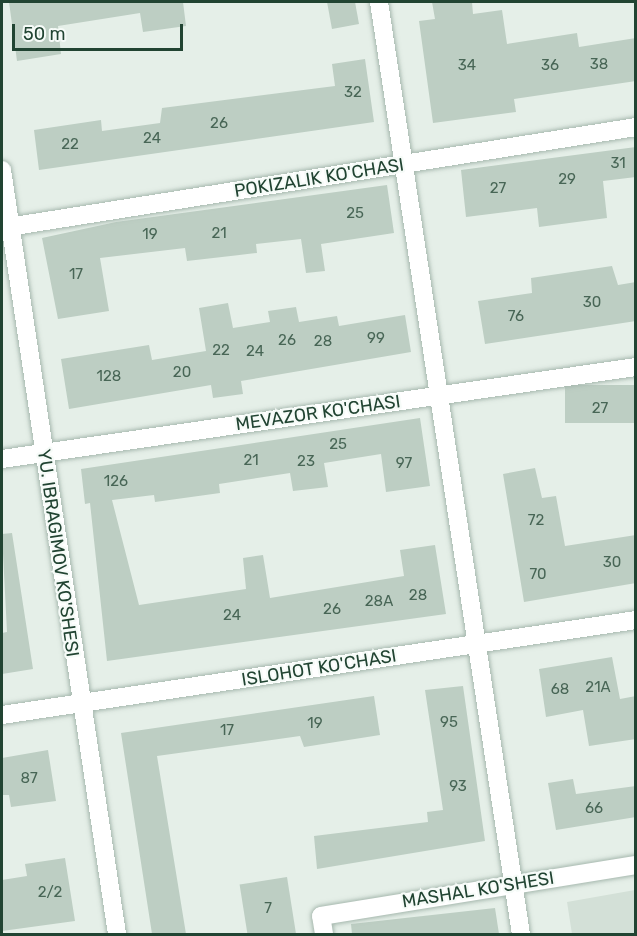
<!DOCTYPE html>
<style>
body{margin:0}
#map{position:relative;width:637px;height:936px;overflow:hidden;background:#e5efe8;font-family:Rubik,sans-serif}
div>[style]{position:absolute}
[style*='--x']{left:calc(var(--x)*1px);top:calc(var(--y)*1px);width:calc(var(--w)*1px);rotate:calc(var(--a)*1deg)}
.built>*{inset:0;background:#d3e0d7}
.building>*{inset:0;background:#bdcec3;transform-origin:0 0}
.roads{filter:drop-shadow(0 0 2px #a6b8ae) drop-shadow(0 0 2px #a6b8ae)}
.street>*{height:18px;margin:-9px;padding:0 9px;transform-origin:9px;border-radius:9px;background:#fff}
span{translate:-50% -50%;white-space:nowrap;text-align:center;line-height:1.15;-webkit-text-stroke:4.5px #f6fbf8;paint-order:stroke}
.number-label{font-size:15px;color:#486656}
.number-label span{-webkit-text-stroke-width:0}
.street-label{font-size:18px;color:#214432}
.frame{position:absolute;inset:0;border:3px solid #214432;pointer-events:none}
.scale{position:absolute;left:12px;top:24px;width:171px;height:27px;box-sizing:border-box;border:3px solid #214432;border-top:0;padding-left:8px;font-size:18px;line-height:21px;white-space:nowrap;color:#214432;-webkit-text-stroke:4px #f6fbf8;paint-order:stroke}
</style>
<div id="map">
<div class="built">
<i style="clip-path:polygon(635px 890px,635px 934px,572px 934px,567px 902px)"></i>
</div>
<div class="building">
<i style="clip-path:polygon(9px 2px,183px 2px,186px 26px,143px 32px,140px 13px,58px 26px,61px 54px,17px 61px)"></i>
<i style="clip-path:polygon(327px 2px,355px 2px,359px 24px,332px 29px)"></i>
<i style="clip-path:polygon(432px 2px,472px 2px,473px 14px,502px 10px,507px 44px,577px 33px,579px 47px,636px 38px,636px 81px,514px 99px,516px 112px,433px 123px,419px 21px,435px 19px)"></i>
<i style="clip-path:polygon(365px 59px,374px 122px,39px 170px,34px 130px,101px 120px,102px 131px,160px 123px,162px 108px,335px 86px,332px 64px)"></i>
<i style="clip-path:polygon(636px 147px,636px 177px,603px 181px,607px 218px,539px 227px,537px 208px,466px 217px,461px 170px)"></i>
<i style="clip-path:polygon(387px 185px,394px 233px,321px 244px,325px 271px,306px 273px,301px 239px,256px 244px,257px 253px,187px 261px,185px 248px,100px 258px,109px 311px,58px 319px,42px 238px,116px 222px)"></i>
<i style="clip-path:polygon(612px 266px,618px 285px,636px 282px,636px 321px,485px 344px,478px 301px,532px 293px,531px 278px)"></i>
<i style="clip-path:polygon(228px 303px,233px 328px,270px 322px,268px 311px,296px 307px,299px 322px,337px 316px,339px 326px,405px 315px,411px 352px,241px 381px,243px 394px,213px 398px,211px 385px,69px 409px,61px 359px,149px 345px,152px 360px,206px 351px,199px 308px)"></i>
<i style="left:636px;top:385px;width:38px;height:71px;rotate:90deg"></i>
<i style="clip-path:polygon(420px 418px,430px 486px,386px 492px,381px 454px,324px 463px,328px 487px,293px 491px,290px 473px,219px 484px,220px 493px,155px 502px,154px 495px,112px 500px,139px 605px,246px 589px,243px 558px,263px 555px,270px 598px,404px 576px,400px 550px,435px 545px,446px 614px,107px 661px,90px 503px,85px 504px,81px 469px)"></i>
<i style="clip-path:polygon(535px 468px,542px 498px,556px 496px,565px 546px,636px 535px,636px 583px,524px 602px,503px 474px)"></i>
<i style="clip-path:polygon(12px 533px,33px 669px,2px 674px,2px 633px,7px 632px,2px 534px)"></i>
<i style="clip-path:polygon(612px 657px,620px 699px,636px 696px,636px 739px,589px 746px,583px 710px,546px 717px,539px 669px)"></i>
<i style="clip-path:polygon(463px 686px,485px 841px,317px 869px,314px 836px,428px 822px,427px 812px,443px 810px,425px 690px)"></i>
<i style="clip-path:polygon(374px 696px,380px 735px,304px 747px,300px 736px,157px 756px,186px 934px,152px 934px,121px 733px)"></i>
<i style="clip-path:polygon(48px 750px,56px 801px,11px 807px,9px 795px,2px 795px,2px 758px)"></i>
<i style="clip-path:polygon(573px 779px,576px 794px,636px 786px,636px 817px,556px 830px,548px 783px)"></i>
<i style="clip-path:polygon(65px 858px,75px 921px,2px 931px,2px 880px,27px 876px,25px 864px)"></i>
<i style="left:287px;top:877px;width:58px;height:48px;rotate:81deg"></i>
<i style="clip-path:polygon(495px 908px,499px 934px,352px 934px,351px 924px)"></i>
</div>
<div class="roads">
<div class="street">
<i style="--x:379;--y:2;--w:943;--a:81.34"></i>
<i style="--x:2;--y:170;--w:773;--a:81.44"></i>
<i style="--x:2;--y:228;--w:642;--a:-9.05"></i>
<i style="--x:2;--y:459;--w:641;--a:-8.26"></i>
<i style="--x:2;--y:715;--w:641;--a:-8.52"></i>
<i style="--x:324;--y:934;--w:18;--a:-99"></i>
<i style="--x:321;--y:916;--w:319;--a:-9.2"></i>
</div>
</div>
<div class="number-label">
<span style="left:599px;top:65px">38</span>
<span style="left:467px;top:66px">34</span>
<span style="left:550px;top:66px">36</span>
<span style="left:353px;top:93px">32</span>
<span style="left:219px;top:124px">26</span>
<span style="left:152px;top:139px">24</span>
<span style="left:70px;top:145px">22</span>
<span style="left:618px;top:164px">31</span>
<span style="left:567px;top:180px">29</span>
<span style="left:498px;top:189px">27</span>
<span style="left:355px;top:214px">25</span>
<span style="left:219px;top:234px">21</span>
<span style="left:150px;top:235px">19</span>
<span style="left:76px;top:275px">17</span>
<span style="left:592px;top:303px">30</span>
<span style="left:516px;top:317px">76</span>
<span style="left:376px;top:339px">99</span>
<span style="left:287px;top:341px">26</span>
<span style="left:323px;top:342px">28</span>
<span style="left:221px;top:351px">22</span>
<span style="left:255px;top:352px">24</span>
<span style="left:182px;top:373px">20</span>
<span style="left:109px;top:377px">128</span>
<span style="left:600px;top:409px">27</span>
<span style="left:338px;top:445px">25</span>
<span style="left:251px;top:461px">21</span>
<span style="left:306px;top:462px">23</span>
<span style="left:404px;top:464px">97</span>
<span style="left:116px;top:482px">126</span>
<span style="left:536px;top:521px">72</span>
<span style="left:612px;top:563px">30</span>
<span style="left:538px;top:575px">70</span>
<span style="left:418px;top:596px">28</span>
<span style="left:379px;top:602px">28A</span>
<span style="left:332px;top:610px">26</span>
<span style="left:232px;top:616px">24</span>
<span style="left:598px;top:688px">21A</span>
<span style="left:560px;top:690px">68</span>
<span style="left:449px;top:723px">95</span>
<span style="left:315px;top:724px">19</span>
<span style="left:227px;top:731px">17</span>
<span style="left:29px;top:779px">87</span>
<span style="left:458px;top:787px">93</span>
<span style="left:594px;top:809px">66</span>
<span style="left:50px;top:893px">2/2</span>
<span style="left:268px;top:909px">7</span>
</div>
<div class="street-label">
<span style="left:319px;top:178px;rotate:-9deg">POKIZALIK KO'CHASI</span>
<span style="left:318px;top:413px;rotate:-8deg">MEVAZOR KO'CHASI</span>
<span style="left:58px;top:553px;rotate:82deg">YU. IBRAGIMOV KO'SHESI</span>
<span style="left:319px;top:668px;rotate:-9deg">ISLOHOT KO'CHASI</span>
<span style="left:478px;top:890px;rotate:-9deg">MASHAL KO'SHESI</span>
</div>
<div class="frame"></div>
<div class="scale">50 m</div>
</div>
